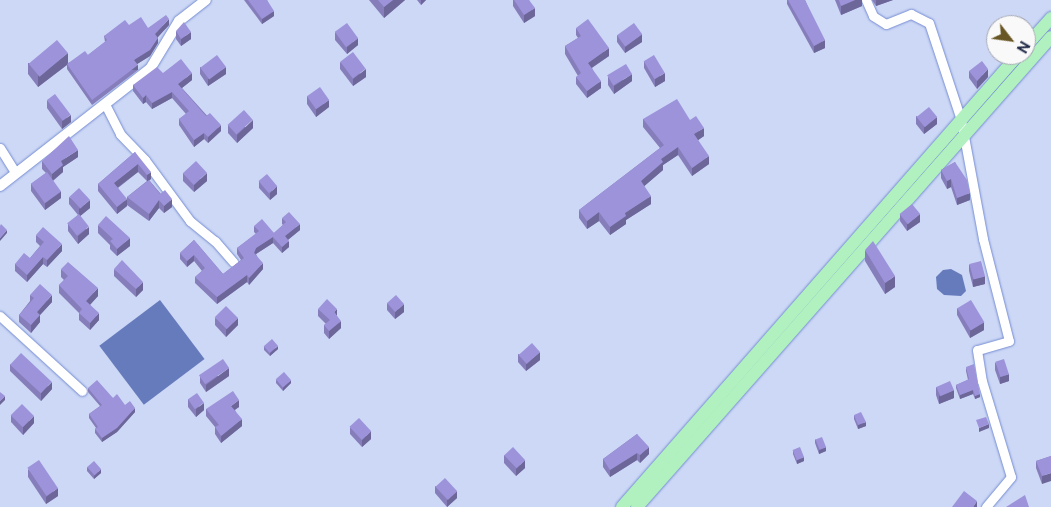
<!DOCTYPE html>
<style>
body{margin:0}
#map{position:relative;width:1051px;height:507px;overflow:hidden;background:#cdd8f6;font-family:"Public Sans",sans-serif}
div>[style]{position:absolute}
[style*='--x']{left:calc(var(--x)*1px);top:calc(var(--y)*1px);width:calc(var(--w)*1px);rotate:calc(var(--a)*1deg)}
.water>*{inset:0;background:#667bbc;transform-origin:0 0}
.roads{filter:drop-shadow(0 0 1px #758cd2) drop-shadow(0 0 1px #758cd2)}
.minor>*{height:9px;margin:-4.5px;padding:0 4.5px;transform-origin:4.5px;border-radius:4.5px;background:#fff}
.tertiary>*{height:10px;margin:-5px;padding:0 5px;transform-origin:5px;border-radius:5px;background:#fff}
.primary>*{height:12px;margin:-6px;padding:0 6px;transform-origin:6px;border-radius:6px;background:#b0f1bf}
.wall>*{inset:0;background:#867ebb}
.shaded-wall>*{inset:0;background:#6d6799;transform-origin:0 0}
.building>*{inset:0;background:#9c93da;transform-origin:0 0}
span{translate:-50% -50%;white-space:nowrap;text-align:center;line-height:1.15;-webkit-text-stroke:5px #f9f9f9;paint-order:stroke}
.north{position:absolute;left:986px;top:15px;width:50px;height:50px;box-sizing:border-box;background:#f9f9f9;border:1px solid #a3a6b2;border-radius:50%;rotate:120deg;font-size:14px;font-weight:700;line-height:20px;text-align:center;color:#212a47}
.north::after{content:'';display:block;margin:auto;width:18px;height:22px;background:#685624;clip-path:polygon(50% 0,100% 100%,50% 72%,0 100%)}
</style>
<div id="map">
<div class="water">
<i style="clip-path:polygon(951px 269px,962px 275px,966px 291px,961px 296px,944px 295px,937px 289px,936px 277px,943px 270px)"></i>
<i style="left:160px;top:300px;width:74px;height:76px;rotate:53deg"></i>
</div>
<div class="roads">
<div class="minor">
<i style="--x:866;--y:0;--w:17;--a:66"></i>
<i style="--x:873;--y:16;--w:15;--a:32"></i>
<i style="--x:886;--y:24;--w:27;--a:-22"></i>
<i style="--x:911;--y:14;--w:20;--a:27"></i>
<i style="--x:929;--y:23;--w:102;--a:71.7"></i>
<i style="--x:961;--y:120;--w:121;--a:79.5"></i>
<i style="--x:983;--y:239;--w:105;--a:75.7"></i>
<i style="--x:1009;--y:341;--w:33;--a:164"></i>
<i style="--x:977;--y:350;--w:31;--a:81"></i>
<i style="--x:982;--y:381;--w:100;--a:73.2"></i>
<i style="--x:1011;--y:477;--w:39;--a:130"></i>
<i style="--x:106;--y:106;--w:31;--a:63"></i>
<i style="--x:120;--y:134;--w:36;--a:46"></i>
<i style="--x:145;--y:160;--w:76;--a:53.6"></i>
<i style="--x:190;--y:221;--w:32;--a:39"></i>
<i style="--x:215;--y:241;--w:28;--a:49"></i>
<i style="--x:0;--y:148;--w:28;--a:58"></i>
<i style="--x:0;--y:316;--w:111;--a:42.4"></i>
</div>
<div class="tertiary">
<i style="--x:0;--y:186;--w:190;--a:-38"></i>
<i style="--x:150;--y:69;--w:56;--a:-58.9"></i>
<i style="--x:179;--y:21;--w:34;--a:-38"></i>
</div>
<div class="primary">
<i style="--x:1026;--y:46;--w:38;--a:-48"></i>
<i style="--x:622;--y:507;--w:601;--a:-48.78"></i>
<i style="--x:637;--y:507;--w:626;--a:-48.62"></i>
</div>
</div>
<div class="wall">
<i style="clip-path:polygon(244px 0,267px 0,274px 16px,262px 24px)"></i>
<i style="clip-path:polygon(369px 0,405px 0,384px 18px)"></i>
<i style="clip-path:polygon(417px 0,426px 0,421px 5px)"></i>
<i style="clip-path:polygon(513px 0,529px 0,535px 16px,524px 23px,513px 6px)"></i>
<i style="clip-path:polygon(787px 0,805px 0,825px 48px,814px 53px,787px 4px)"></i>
<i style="clip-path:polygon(835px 0,862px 0,862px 6px,841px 15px)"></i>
<i style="clip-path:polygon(872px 0,893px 0,876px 6px)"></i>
<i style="clip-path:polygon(129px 25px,148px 28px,169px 25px,158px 37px,158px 43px,150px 56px,137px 64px,138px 70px,92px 105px,67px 69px,67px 65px,38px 87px,28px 74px,28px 63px,68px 63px,88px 55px,105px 42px,104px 36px)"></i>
<i style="clip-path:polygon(576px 28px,609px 56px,592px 68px,601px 88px,587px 98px,576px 84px,576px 77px,578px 76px,565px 54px,565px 46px,578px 38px,576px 35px)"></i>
<i style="clip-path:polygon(176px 31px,191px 39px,181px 46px,176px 39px)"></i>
<i style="clip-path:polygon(335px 32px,358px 45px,347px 54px,335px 40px)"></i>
<i style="clip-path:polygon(617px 35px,642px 42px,625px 53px,617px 42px)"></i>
<i style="clip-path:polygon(644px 61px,665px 81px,655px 87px,644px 68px)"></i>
<i style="clip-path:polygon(340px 62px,366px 77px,353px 86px,340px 69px)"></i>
<i style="clip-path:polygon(200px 67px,226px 74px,208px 86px,200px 74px)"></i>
<i style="clip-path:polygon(969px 71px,988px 77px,977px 89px,969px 78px)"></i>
<i style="clip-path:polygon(163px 73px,192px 80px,182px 88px,221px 131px,208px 143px,204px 139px,194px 147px,179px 125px,179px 119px,186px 114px,172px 98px,152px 109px,146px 102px,143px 104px,133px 91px,133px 85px)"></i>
<i style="clip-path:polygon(608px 77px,632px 81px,614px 94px,608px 85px)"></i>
<i style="clip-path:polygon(307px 96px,329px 107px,316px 117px,307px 104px)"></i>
<i style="clip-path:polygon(47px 100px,71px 122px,62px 129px,47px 108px)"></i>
<i style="clip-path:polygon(916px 116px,937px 124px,924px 134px,916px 124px)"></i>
<i style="clip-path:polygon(643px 119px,690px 120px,704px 136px,698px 140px,709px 164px,692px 176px,678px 155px,663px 165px,663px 170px,644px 186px,651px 204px,626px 220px,626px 224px,610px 235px,599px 221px,587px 229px,579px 218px,579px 210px,660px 148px,643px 127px)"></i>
<i style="clip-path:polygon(228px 125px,253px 128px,237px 143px,228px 133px)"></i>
<i style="clip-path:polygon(135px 152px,151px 179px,149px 180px,172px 207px,164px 213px,159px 208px,149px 221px,127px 205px,127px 197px,147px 181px,138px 172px,118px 188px,127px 206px,117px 214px,98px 191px,98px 184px)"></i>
<i style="clip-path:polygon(78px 157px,63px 167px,63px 172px,53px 181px,61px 198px,45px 210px,31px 191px,31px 184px,46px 173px,42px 169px,42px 161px)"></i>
<i style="clip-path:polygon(955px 162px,970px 200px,957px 205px,951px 187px,947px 189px,941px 178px,941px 170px)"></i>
<i style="clip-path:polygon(183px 173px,207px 181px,194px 192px,183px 181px)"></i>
<i style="clip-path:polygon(259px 181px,277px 194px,270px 200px,259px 188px)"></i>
<i style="clip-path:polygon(69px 197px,90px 208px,80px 216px,89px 234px,78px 244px,68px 231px,68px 224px,78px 215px,69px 204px)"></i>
<i style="clip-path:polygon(900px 214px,920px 222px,907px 231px,900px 221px)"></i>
<i style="clip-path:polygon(282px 218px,300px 230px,288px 240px,289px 247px,282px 253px,273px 243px,256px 254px,263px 269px,249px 285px,247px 282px,217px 304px,195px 283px,195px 277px,202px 271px,194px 261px,187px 267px,180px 259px,180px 253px,194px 240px,223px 274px,241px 260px,237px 254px,237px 248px,256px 234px,254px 232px,254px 226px,274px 233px,283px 225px,282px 224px)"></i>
<i style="clip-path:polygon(98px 225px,130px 246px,117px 256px,110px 249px,110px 245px,98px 233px)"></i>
<i style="clip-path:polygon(36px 235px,62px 251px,47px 267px,43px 264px,27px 282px,15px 271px,15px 264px,30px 258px,40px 246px,36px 242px)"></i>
<i style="clip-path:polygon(865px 250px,895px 287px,885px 294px,865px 261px)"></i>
<i style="clip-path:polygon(969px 264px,985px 284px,973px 287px,969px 271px)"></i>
<i style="clip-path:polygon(61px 269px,98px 296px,90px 305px,99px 320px,90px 330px,79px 320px,79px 313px,59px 293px,59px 285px,64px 280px,61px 277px)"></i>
<i style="clip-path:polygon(114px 269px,143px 290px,136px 297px,114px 276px)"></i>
<i style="clip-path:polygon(30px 295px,52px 302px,40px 315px,40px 322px,31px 333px,19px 322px,19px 315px,30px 301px)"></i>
<i style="clip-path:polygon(387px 303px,404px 312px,395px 319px,387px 310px)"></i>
<i style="clip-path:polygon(957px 308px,984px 330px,970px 338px,957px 315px)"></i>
<i style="clip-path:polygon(318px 309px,337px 316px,341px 328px,329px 339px,324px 333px,324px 325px,326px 324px,318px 316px)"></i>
<i style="clip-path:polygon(215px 318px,238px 325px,226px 337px,215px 325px)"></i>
<i style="clip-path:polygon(264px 346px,278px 349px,270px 356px,264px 350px)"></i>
<i style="clip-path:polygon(518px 354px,540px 360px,526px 371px,518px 362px)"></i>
<i style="clip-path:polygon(995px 362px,1009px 381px,1000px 384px,995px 370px)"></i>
<i style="clip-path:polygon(10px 364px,52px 389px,41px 401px,10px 371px)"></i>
<i style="clip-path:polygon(966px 367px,980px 397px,975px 399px,973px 394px,960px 399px,956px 388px,956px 385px,968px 380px,966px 371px)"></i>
<i style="clip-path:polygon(200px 376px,229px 376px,206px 392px,200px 383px)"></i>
<i style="clip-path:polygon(276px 380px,291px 383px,283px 391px,276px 383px)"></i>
<i style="clip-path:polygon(936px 387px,954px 398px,939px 404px,936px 395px)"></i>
<i style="clip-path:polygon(88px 388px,113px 398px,135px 412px,117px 432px,102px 442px,95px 433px,95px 429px,96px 428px,89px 418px,89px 414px,100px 406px,88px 392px)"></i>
<i style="clip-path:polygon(188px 399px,204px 410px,196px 417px,188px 407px)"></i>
<i style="clip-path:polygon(239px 407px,235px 410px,242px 426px,221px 443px,215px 434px,215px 427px,206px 416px,206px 409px)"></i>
<i style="clip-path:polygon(11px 415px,34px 423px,23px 435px,11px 422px)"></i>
<i style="clip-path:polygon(854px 415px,866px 426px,858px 429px,854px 419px)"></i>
<i style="clip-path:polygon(350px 427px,371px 439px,362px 447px,350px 434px)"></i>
<i style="clip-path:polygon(637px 434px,649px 454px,640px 463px,637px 460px,610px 477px,603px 467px,603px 459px)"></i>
<i style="clip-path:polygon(815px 439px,826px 451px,819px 454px,815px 443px)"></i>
<i style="clip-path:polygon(793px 450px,804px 461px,797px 464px,793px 454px)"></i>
<i style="clip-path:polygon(504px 455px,525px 468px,516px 476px,504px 463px)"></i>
<i style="clip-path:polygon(1051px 456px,1042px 484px,1036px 468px,1036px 461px)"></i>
<i style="clip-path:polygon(87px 467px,101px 473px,94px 479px,87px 471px)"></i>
<i style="clip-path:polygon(28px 469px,58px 496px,46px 504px,28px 477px)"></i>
<i style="clip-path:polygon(435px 486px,457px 498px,447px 507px,435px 493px)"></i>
</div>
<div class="shaded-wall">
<i style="clip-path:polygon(393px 0,405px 0,384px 18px,384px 7px)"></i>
<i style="clip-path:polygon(421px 0,426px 0,421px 5px)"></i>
<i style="clip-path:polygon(855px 0,862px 0,862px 6px,841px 15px,841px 6px)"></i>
<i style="clip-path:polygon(876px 0,893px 0,876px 6px)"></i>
<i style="clip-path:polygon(535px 8px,535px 16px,524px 23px,524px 15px)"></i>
<i style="clip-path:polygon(274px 11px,274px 16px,262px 24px,262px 19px)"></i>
<i style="clip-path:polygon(169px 19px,169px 25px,155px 40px,155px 34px)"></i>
<i style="clip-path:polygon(191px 32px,191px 39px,181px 46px,181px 39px)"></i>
<i style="clip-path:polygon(642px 34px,642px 42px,625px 53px,625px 46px)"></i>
<i style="clip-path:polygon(158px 38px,158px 43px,150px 56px,134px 66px,134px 60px)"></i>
<i style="clip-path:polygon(358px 38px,358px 45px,347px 54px,347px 47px)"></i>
<i style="clip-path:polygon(825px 40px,825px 48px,814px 53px,814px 46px)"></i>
<i style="clip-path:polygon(609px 48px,609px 56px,588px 70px,588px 63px)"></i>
<i style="clip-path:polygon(68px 53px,68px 64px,38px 87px,38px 76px)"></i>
<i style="left:138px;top:65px;width:5px;height:58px;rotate:90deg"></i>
<i style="clip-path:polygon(226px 67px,226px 74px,208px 86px,208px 79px)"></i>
<i style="clip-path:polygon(366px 69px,366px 77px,353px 86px,353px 79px)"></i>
<i style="clip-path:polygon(988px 69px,988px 77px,977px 89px,977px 81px)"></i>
<i style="clip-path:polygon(192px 73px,192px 80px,178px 91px,178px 84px)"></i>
<i style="clip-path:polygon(665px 73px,665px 81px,655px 87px,655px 79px)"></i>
<i style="clip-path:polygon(632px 74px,632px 81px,614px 94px,614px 86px)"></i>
<i style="clip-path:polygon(601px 81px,601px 88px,587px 98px,587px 91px)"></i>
<i style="clip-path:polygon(172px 92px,172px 98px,152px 109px,152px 103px)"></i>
<i style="clip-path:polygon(146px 95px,146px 102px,143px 104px,143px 98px)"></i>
<i style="clip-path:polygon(329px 100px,329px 107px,316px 117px,316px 109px)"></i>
<i style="clip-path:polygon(71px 115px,71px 122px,62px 129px,62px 121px)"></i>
<i style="clip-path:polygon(937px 117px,937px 124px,924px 134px,924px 126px)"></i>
<i style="clip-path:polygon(253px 120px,253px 128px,237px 143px,237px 135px)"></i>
<i style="clip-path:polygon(221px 125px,221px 131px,208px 143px,208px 137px)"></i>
<i style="clip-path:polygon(704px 128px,704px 136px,694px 143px,694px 134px)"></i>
<i style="clip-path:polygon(204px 133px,204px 139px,194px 147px,194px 140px)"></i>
<i style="clip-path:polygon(678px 147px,678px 155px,663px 165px,663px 170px,641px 189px,641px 181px,661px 159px)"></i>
<i style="clip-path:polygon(78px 150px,78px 157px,63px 167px,63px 172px,52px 181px,52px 174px,61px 161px)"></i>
<i style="clip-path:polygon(709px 156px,709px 164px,692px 176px,692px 168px)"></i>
<i style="clip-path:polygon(138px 164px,138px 172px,114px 190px,114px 183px)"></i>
<i style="clip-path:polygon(151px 172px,151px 179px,147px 182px,147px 175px)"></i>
<i style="clip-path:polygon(207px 173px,207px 181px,194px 192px,194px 185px)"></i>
<i style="clip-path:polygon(951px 179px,951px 187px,947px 189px,947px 181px)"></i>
<i style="clip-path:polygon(277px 186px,277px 194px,270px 200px,270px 193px)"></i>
<i style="clip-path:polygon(61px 191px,61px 198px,45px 210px,45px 202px)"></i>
<i style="clip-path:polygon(970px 193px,970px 200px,957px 205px,957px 198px)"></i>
<i style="clip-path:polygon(651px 196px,651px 204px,626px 220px,626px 224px,610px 235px,610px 227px,625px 213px)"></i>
<i style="clip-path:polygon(127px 199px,127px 206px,117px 214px,117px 207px)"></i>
<i style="clip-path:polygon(172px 199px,172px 207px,164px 213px,164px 206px)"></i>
<i style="clip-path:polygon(90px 200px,90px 208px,79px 217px,79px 209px)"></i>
<i style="clip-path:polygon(159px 200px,159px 208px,149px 221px,149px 214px)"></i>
<i style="clip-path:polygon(599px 212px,599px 221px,587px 229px,587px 221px)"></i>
<i style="clip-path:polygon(920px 214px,920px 222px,907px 231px,907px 224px)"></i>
<i style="clip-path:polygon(300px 224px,300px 230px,285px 242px,285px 236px)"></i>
<i style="clip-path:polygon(89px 227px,89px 234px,78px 244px,78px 236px)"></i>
<i style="clip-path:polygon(7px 230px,7px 233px,0 241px,0 238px)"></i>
<i style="clip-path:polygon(273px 237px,273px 243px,256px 254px,254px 253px,256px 248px)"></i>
<i style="clip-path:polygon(130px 238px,130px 246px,117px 256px,117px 249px)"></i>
<i style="clip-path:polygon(289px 241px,289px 247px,282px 253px,282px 247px)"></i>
<i style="clip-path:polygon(62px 244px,62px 251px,47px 267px,47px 260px)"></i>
<i style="clip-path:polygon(194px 255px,194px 261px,187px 267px,187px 261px)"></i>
<i style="clip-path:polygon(43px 257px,43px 264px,27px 282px,27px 275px)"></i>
<i style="clip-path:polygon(263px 263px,263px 269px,249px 285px,249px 278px)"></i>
<i style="clip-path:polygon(247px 275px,247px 282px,217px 304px,217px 297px)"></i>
<i style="clip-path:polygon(895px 276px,895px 287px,885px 294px,885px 283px)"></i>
<i style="clip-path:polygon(985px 276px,985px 284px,973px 287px,973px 279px)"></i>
<i style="clip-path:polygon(143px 282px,143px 290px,136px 297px,136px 289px)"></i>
<i style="clip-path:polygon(98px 288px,98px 296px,86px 309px,86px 301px)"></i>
<i style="clip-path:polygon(52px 295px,52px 302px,40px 315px,40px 322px,31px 333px,31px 325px,37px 312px)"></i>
<i style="clip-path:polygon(404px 304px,404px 312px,395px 319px,395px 312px)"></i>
<i style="clip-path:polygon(337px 309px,337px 316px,334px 312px)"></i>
<i style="clip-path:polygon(99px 313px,99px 320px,90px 330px,90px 323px)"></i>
<i style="clip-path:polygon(238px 318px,238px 325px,226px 337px,226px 329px)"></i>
<i style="clip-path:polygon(341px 321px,341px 328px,329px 339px,329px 331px)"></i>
<i style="clip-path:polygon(984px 322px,984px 330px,970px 338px,970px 330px)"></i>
<i style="clip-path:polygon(278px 346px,278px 349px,270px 356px,270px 353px)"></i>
<i style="clip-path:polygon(540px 352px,540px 360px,526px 371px,526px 364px)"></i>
<i style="clip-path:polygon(229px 368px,229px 376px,206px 392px,206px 385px)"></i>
<i style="clip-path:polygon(1009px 374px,1009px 381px,1000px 384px,1000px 377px)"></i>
<i style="clip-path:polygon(291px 380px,291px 383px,283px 391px,283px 387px)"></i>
<i style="clip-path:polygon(52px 382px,52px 389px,41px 401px,41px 393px)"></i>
<i style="clip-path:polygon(954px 390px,954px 398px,939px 404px,939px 396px)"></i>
<i style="clip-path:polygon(973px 390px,973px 394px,960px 399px,960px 395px)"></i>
<i style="clip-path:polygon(980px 394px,980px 397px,975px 399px,975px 396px)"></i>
<i style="clip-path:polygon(5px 396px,5px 400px,0 405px,0 401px)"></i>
<i style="clip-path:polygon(239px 400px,239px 407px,231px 412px,231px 406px)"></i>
<i style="clip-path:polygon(204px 403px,204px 410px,196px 417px,196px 409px)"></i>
<i style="clip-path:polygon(135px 408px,135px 412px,117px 432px,102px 442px,102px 438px)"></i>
<i style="clip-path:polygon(34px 416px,34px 423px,23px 435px,23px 427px)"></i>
<i style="clip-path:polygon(242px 419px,242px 426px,221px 443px,221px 436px)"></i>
<i style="clip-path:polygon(866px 422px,866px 426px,858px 429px,858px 425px)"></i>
<i style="clip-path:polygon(989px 424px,989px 428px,979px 432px,979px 428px)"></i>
<i style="clip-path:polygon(371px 431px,371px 439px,362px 447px,362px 440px)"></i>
<i style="clip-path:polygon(649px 447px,649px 454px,640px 463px,640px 455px)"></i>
<i style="clip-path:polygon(826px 447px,826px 451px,819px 454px,819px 450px)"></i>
<i style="clip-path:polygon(637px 453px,637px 460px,610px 477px,610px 470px)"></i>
<i style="clip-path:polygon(804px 457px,804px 461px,797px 464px,797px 460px)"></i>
<i style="clip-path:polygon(525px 460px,525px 468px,516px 476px,516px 469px)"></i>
<i style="clip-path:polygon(101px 469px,101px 473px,94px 479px,94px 476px)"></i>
<i style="clip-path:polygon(1051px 473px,1051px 481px,1042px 484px,1042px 476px)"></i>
<i style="clip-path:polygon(58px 488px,58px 496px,46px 504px,46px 497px)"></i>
<i style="clip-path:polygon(457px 491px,457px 498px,447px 507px,447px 499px)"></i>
<i style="clip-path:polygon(977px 501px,977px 507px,973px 507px)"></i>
</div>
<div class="building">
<i style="clip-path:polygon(248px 0,267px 0,274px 11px,262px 19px)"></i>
<i style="clip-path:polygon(378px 0,393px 0,384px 7px)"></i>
<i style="clip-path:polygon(514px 0,529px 0,535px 8px,524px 15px)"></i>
<i style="clip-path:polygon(788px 0,805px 0,825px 40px,814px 46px)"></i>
<i style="clip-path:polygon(839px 0,855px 0,841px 6px)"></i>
<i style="clip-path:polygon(166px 15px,169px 19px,155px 34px,158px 38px,150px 50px,134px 60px,138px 65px,92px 100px,67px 64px,85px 51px,88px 55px,107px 40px,104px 36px,125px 20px,129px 25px,141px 17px,148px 28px)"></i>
<i style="clip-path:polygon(588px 19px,609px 48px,588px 63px,601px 81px,587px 91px,576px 77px,581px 73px,565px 46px,581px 36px,576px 28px)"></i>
<i style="clip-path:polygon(184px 22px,191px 32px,181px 39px,176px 31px)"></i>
<i style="left:347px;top:23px;width:19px;height:15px;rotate:54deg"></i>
<i style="left:634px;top:23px;width:14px;height:21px;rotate:54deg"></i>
<i style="left:57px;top:40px;width:17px;height:37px;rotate:50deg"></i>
<i style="left:353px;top:52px;width:21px;height:16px;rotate:53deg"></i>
<i style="left:217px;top:55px;width:15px;height:21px;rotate:53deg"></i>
<i style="left:654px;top:55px;width:21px;height:12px;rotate:59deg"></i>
<i style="clip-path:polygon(181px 59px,192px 73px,178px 84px,206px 116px,210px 113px,221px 125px,208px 137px,204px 133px,194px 140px,179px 119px,189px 111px,172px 92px,152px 103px,146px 95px,143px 98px,133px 85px,157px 67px,163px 73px)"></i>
<i style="clip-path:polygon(982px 61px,988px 69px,977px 81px,969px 71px)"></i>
<i style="left:626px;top:64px;width:12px;height:22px;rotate:59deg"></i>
<i style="left:320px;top:87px;width:16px;height:16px;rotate:55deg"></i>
<i style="left:55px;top:94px;width:26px;height:10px;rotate:53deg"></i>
<i style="clip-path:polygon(677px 99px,690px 120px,696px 116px,704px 128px,694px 134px,709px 156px,692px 168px,678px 147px,661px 159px,663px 162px,641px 181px,651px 196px,625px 213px,626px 216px,610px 227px,599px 212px,587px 221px,579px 210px,664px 145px,643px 119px)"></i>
<i style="left:929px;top:107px;width:13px;height:16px;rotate:51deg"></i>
<i style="left:244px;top:110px;width:13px;height:22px;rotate:48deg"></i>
<i style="clip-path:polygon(69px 136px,78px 150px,61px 161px,63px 165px,52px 174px,42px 161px)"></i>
<i style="clip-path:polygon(135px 152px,151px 172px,147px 175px,138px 164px,114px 183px,127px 199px,117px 207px,98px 184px)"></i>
<i style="left:196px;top:161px;width:16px;height:18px;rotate:47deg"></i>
<i style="clip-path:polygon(955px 162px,967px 180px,970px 193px,957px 198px,951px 179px,947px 181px,941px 170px)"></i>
<i style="left:47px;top:172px;width:24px;height:20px;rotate:54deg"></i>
<i style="left:267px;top:174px;width:16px;height:11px;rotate:50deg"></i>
<i style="clip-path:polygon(149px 180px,160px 194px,165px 190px,172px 199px,164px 206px,159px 200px,149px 214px,127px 197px)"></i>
<i style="left:79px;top:188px;width:16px;height:13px;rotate:47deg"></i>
<i style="left:912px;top:204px;width:13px;height:16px;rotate:51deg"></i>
<i style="clip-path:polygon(289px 212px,300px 224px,285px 236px,289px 241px,282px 247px,273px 237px,256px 248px,254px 253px,263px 263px,249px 278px,247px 275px,217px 297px,195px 277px,205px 268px,194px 255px,187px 261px,180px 253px,194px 240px,223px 274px,244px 258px,237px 248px,259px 231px,254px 226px,262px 219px,274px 233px,286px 222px,282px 218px)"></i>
<i style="left:79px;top:214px;width:16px;height:15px;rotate:52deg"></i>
<i style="clip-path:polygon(106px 216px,130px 238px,117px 249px,110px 241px,113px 239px,98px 225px)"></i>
<i style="clip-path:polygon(1px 224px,7px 230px,0 238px,0 226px)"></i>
<i style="clip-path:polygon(43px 227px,62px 244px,47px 260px,43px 257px,27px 275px,15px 264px,24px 253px,30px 258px,44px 242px,36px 235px)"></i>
<i style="clip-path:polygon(873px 241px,895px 276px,885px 283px,865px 250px)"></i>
<i style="clip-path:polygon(122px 260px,143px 282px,136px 289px,114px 269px)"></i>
<i style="left:981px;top:261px;width:16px;height:12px;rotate:75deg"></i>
<i style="clip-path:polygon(68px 262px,98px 288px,86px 301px,99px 313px,90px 323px,79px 313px,82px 309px,59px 285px,68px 276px,61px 269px)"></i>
<i style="clip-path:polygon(40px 284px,52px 295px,37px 312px,40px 315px,31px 325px,19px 315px,34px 298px,30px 295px)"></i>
<i style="left:396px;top:295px;width:12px;height:12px;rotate:48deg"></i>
<i style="clip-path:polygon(327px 299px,337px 309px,334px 312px,341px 321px,329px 331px,324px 325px,330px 320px,318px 309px)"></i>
<i style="left:971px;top:300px;width:26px;height:16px;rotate:59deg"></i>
<i style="left:226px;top:306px;width:17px;height:16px;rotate:45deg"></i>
<i style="left:272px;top:339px;width:9px;height:11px;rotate:49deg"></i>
<i style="left:532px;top:343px;width:12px;height:18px;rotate:48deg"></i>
<i style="left:21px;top:353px;width:42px;height:16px;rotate:43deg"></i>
<i style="left:223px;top:359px;width:11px;height:29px;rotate:56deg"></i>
<i style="left:1004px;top:359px;width:16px;height:9px;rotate:72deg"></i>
<i style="clip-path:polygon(974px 364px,980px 394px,975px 396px,973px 390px,960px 395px,956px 385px,969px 379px,966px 367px)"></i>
<i style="left:284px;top:372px;width:11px;height:11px;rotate:49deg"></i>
<i style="clip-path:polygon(97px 380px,113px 398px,117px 394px,125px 405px,130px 401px,135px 408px,117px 428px,102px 438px,95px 429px,98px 427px,89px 414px,102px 405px,88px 388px)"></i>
<i style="left:950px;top:381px;width:10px;height:15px;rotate:66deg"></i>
<i style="clip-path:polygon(233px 391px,239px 400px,231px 406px,242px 419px,221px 436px,215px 427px,219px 425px,206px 409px)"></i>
<i style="clip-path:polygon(0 392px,5px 396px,0 401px)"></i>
<i style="left:197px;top:393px;width:12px;height:11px;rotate:55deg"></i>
<i style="left:22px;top:404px;width:17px;height:16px;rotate:45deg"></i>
<i style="clip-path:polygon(861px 412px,866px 422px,858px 425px,854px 415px)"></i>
<i style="clip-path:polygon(986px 417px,989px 424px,979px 428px,976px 420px)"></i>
<i style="left:359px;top:418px;width:18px;height:13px;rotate:47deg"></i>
<i style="clip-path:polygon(637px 434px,649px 447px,640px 455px,637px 453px,610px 470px,603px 459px)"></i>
<i style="left:822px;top:437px;width:11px;height:7px;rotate:68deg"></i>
<i style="left:513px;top:447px;width:18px;height:12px;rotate:47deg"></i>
<i style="left:800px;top:447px;width:11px;height:8px;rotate:68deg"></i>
<i style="clip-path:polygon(1051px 456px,1051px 473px,1042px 476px,1036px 461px)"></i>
<i style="left:39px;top:460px;width:34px;height:14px;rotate:56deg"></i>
<i style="left:94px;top:461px;width:11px;height:9px;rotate:49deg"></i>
<i style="left:445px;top:478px;width:18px;height:13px;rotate:47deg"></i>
<i style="clip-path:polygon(964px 491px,977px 501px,973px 507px,952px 507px)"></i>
<i style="clip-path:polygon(1025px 495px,1029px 507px,1006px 507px)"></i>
</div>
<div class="north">N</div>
</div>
